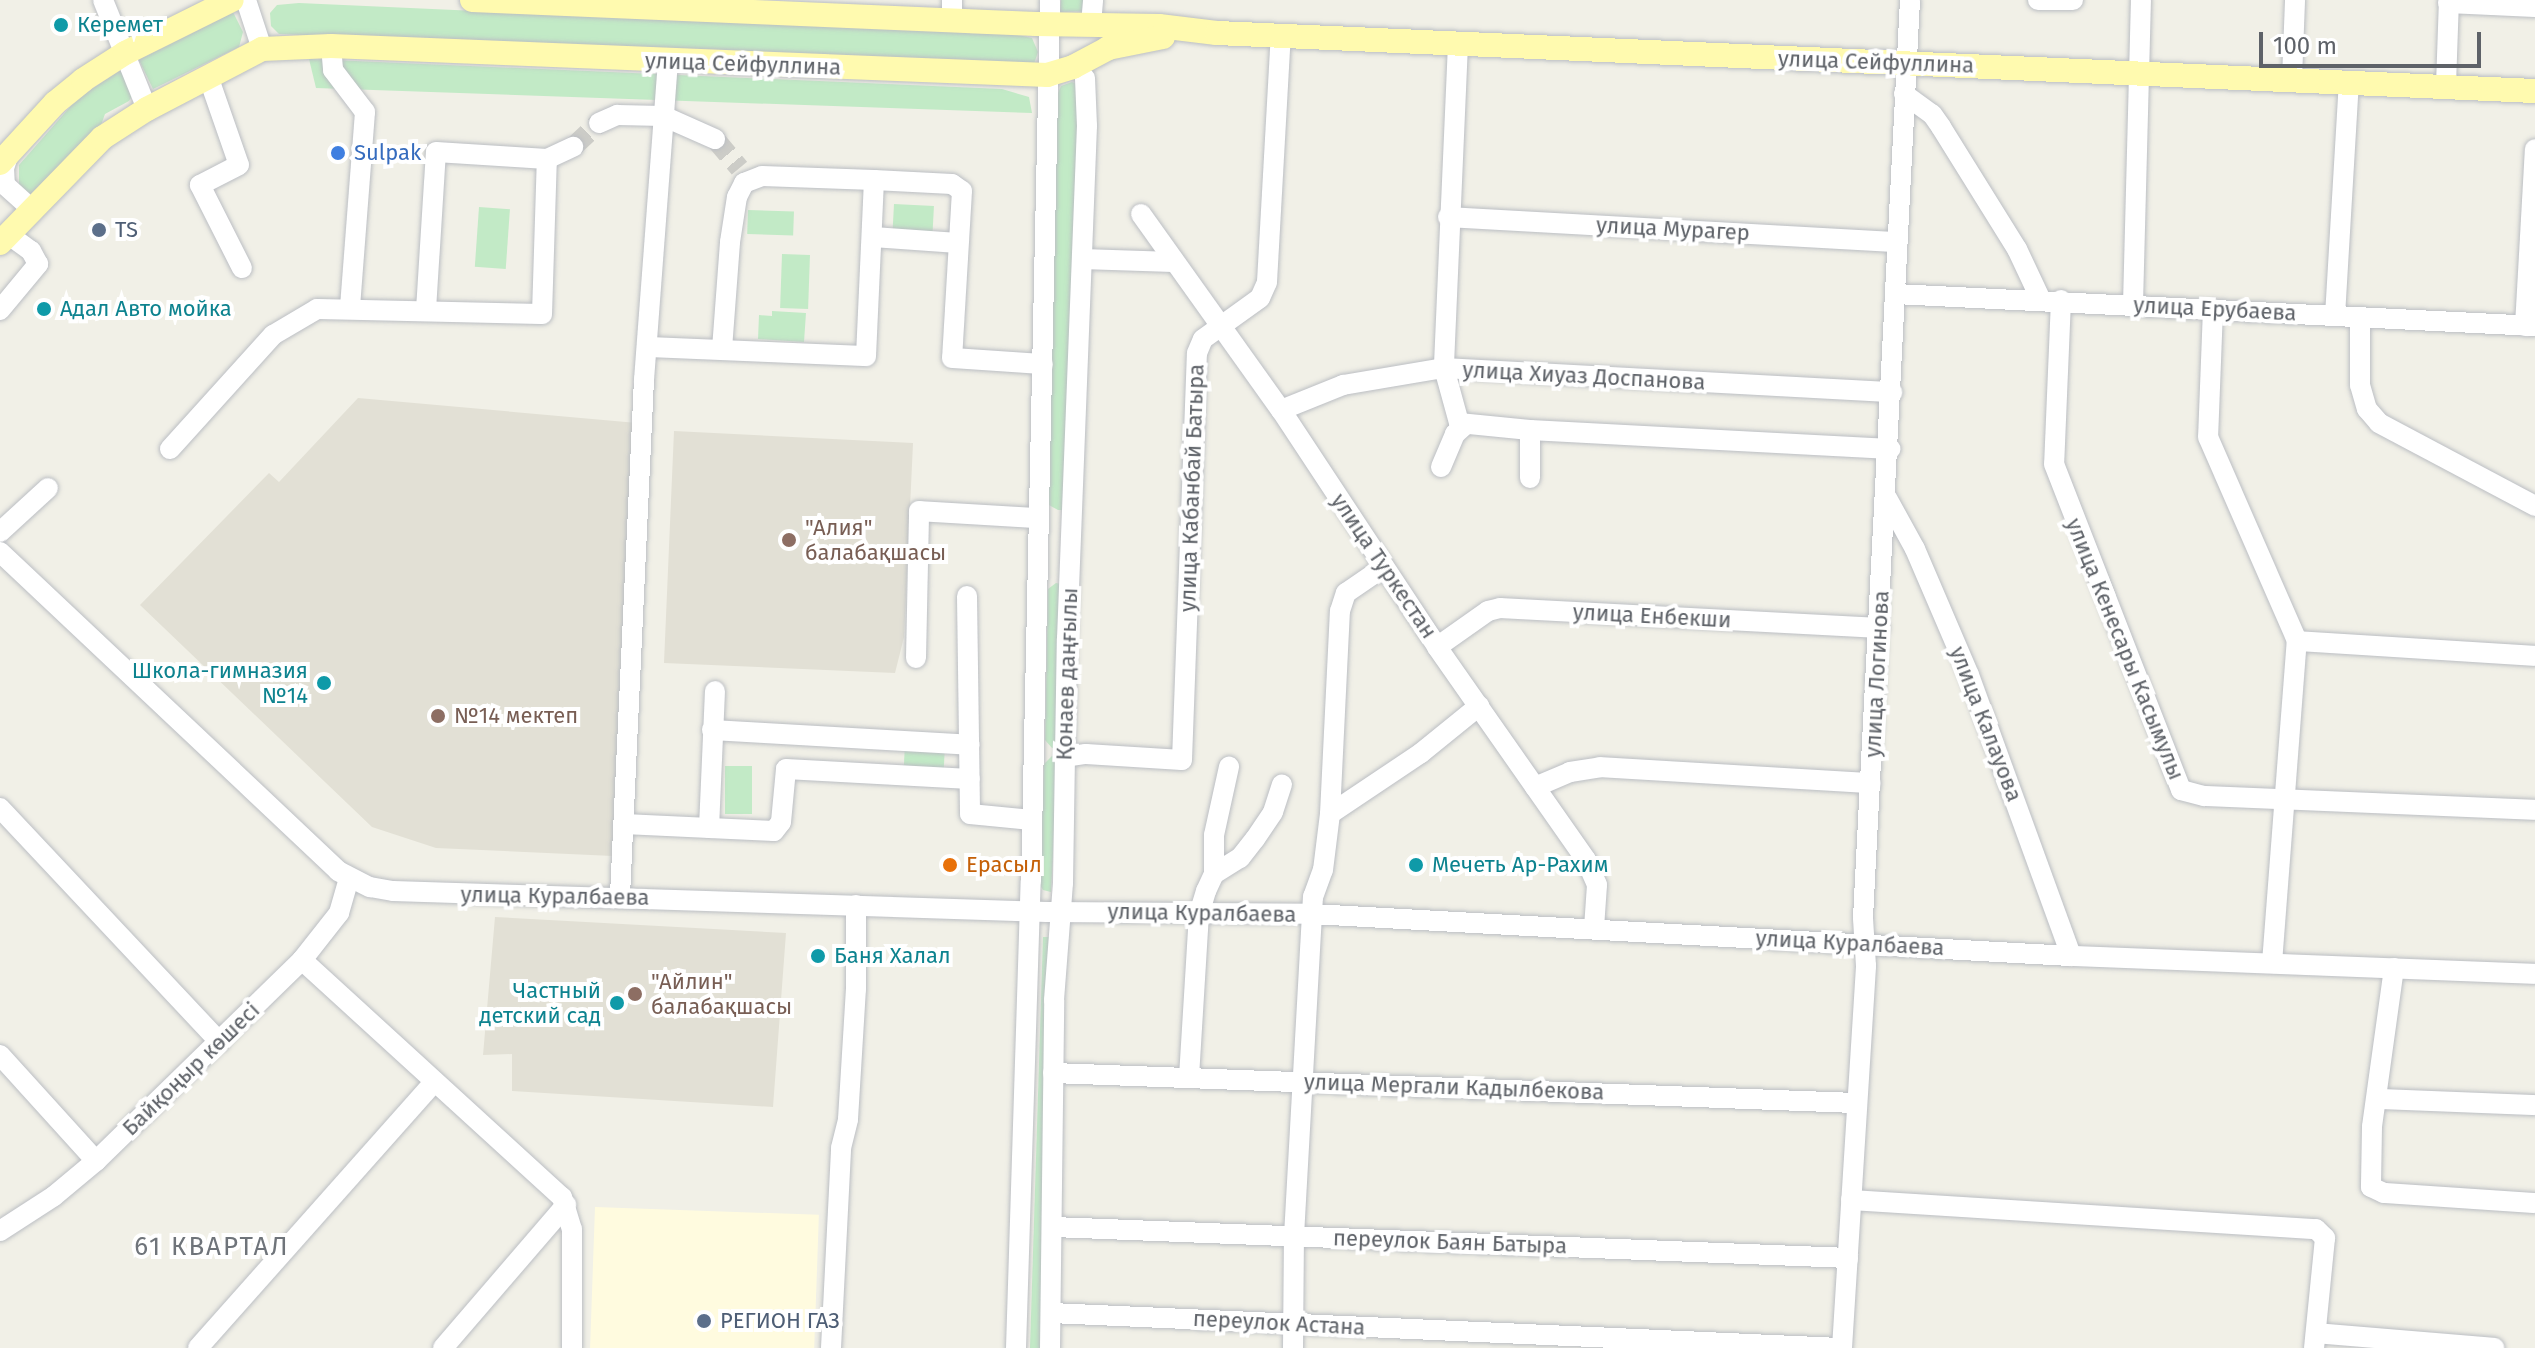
<!DOCTYPE html>
<meta charset="utf-8">
<style>
body{margin:0}
#map{position:relative;width:2535px;height:1348px;overflow:hidden;background:#f1f0e7;font-family:"Fira Sans",sans-serif}
div>[style]{position:absolute}
[style*='--x']{left:calc(var(--x)*1px);top:calc(var(--y)*1px);width:calc(var(--w)*1px);rotate:calc(var(--a)*1deg)}
.commercial>*{inset:0;background:#fffbdf;transform-origin:0 0}
.education>*{inset:0;background:#e2e0d5}
.green>*{inset:0;background:#c2eac6;transform-origin:0 0}
.minor-tunnel>*{height:20px;margin-top:-10px;transform-origin:0;background:repeating-linear-gradient(90deg,#ccccc7 0 20px,transparent 0 30px)}
.roads{filter:drop-shadow(0 0 2px #bbbec3) drop-shadow(0 0 2px #bbbec3)}
.minor>*{height:20px;margin:-10px;padding:0 10px;transform-origin:10px;border-radius:10px;background:#fff}
.major>*{height:24px;margin:-12px;padding:0 12px;transform-origin:12px;border-radius:12px;background:#fffaaf}
.dots>*{width:22px;height:22px;translate:-50% -50%;box-sizing:border-box;border:4px solid #fff;border-radius:50%}
span{translate:-50% -50%;white-space:nowrap;text-align:center;line-height:1.15;-webkit-text-stroke:8px #fff;paint-order:stroke}
.culture-label{font-size:22px;color:#0d838f}
.left{translate:0 -50%;text-align:left}
.right{translate:-100% -50%;text-align:right}
.street-label{font-size:22px;color:#5e6268}
.shop-label{font-size:22px;color:#366cbe}
.service-label{font-size:22px;color:#4e5e75}
.education-label{font-size:22px;color:#785e54}
.food-label{font-size:22px;color:#c56008}
.quarter-label{font-size:26px;color:#6f747a;letter-spacing:2px}
.scale{position:absolute;left:2259px;top:32px;width:222px;height:36px;box-sizing:border-box;border:4px solid #5e6268;border-top:0;padding-left:10px;font-size:24px;line-height:28px;white-space:nowrap;color:#5e6268;-webkit-text-stroke:6px #fff;paint-order:stroke}
</style>
<div id="map">
<div class="commercial">
<i style="left:595px;top:1207px;width:224px;height:141px;rotate:2deg"></i>
</div>
<div class="education">
<i style="clip-path:polygon(358px 398px,637px 423px,613px 856px,436px 848px,372px 827px,140px 605px,269px 473px,279px 482px)"></i>
<i style="clip-path:polygon(674px 431px,913px 443px,904px 637px,895px 673px,664px 663px)"></i>
<i style="clip-path:polygon(495px 917px,786px 933px,773px 1107px,512px 1091px,512px 1054px,483px 1055px)"></i>
</div>
<div class="green">
<i style="clip-path:polygon(1061px 0,1086px 0,1085px 11px,1060px 12px)"></i>
<i style="clip-path:polygon(299px 3px,1018px 35px,1032px 38px,1038px 52px,1034px 64px,279px 34px,271px 26px,270px 13px,277px 5px)"></i>
<i style="clip-path:polygon(231px 8px,243px 32px,239px 47px,153px 89px,139px 60px,141px 55px)"></i>
<i style="clip-path:polygon(309px 59px,1002px 89px,1029px 97px,1032px 113px,316px 88px)"></i>
<i style="clip-path:polygon(120px 70px,124px 70px,132px 96px,129px 101px,105px 114px,101px 125px,33px 196px,19px 186px,19px 165px,77px 99px)"></i>
<i style="clip-path:polygon(1072px 82px,1079px 85px,1063px 510px,1058px 510px,1047px 504px,1045px 495px,1058px 93px,1061px 86px)"></i>
<i style="left:894px;top:204px;width:40px;height:26px;rotate:3deg"></i>
<i style="left:479px;top:207px;width:31px;height:60px;rotate:4deg"></i>
<i style="left:748px;top:210px;width:46px;height:24px;rotate:2deg"></i>
<i style="left:782px;top:254px;width:28px;height:54px;rotate:2deg"></i>
<i style="clip-path:polygon(772px 311px,806px 313px,804px 342px,758px 339px,759px 315px,772px 316px)"></i>
<i style="clip-path:polygon(1056px 583px,1061px 584px,1056px 748px,1052px 748px,1045px 740px,1048px 589px)"></i>
<i style="left:905px;top:744px;width:40px;height:30px;rotate:3deg"></i>
<i style="clip-path:polygon(1052px 756px,1058px 758px,1051px 892px,1043px 890px,1040px 885px,1044px 764px)"></i>
<i style="left:725px;top:766px;width:27px;height:48px"></i>
<i style="clip-path:polygon(1043px 937px,1057px 937px,1047px 1348px,1030px 1348px)"></i>
</div>
<div class="minor-tunnel">
<i style="--x:715;--y:139;--w:38;--a:50"></i>
<i style="--x:573;--y:147;--w:35;--a:-43"></i>
</div>
<div class="roads">
<div class="minor">
<i style="--x:103;--y:0;--w:118;--a:68"></i>
<i style="--x:246;--y:0;--w:52;--a:71.9"></i>
<i style="--x:2038;--y:0;--w:35;--a:0"></i>
<i style="--x:2448;--y:3;--w:87;--a:2.6"></i>
<i style="--x:952;--y:21;--w:21;--a:-90"></i>
<i style="--x:1091;--y:24;--w:24;--a:-85"></i>
<i style="--x:1458;--y:44;--w:324;--a:92.5"></i>
<i style="--x:1444;--y:368;--w:57;--a:74.7"></i>
<i style="--x:1459;--y:423;--w:71;--a:5.6"></i>
<i style="--x:1530;--y:430;--w:361;--a:3"></i>
<i style="--x:331;--y:46;--w:24;--a:85"></i>
<i style="--x:333;--y:70;--w:53;--a:52.7"></i>
<i style="--x:365;--y:112;--w:196;--a:94.4"></i>
<i style="--x:208;--y:76;--w:94;--a:70.8"></i>
<i style="--x:239;--y:165;--w:44;--a:152.9"></i>
<i style="--x:200;--y:185;--w:93;--a:63.2"></i>
<i style="--x:2292;--y:79;--w:79;--a:-87.8"></i>
<i style="--x:2446;--y:85;--w:85;--a:-88"></i>
<i style="--x:1904;--y:94;--w:34;--a:36"></i>
<i style="--x:1932;--y:114;--w:16;--a:55"></i>
<i style="--x:1941;--y:127;--w:144;--a:58.1"></i>
<i style="--x:2017;--y:249;--w:56;--a:64.8"></i>
<i style="--x:599;--y:123;--w:20;--a:-24"></i>
<i style="--x:617;--y:115;--w:46;--a:1.2"></i>
<i style="--x:663;--y:116;--w:57;--a:23.9"></i>
<i style="--x:9;--y:153;--w:16;--a:108"></i>
<i style="--x:4;--y:168;--w:17;--a:87"></i>
<i style="--x:5;--y:185;--w:36;--a:42"></i>
<i style="--x:1141;--y:214;--w:241;--a:54.5"></i>
<i style="--x:1281;--y:410;--w:284;--a:56.6"></i>
<i style="--x:1437;--y:647;--w:260;--a:55"></i>
<i style="--x:1586;--y:860;--w:27;--a:66"></i>
<i style="--x:1597;--y:885;--w:43;--a:94"></i>
<i style="--x:1448;--y:217;--w:450;--a:3.2"></i>
<i style="--x:873;--y:237;--w:85;--a:4"></i>
<i style="--x:1082;--y:259;--w:91;--a:1.9"></i>
<i style="--x:1895;--y:294;--w:641;--a:2.86"></i>
<i style="--x:2061;--y:300;--w:164;--a:92.4"></i>
<i style="--x:2054;--y:464;--w:350;--a:68.7"></i>
<i style="--x:2181;--y:790;--w:24;--a:15"></i>
<i style="--x:2204;--y:796;--w:331;--a:2.4"></i>
<i style="--x:2133;--y:304;--w:304;--a:-88.5"></i>
<i style="--x:2213;--y:309;--w:128;--a:92.2"></i>
<i style="--x:2208;--y:437;--w:223;--a:66.4"></i>
<i style="--x:0;--y:310;--w:60;--a:-50.4"></i>
<i style="--x:38;--y:264;--w:15;--a:-118"></i>
<i style="--x:31;--y:251;--w:29;--a:-144"></i>
<i style="--x:426;--y:310;--w:158;--a:-86.4"></i>
<i style="--x:436;--y:152;--w:111;--a:3.6"></i>
<i style="--x:547;--y:159;--w:29;--a:-25"></i>
<i style="--x:2335;--y:316;--w:235;--a:-86.6"></i>
<i style="--x:2360;--y:317;--w:68;--a:90"></i>
<i style="--x:2360;--y:385;--w:25;--a:74"></i>
<i style="--x:2367;--y:409;--w:18;--a:49"></i>
<i style="--x:2379;--y:423;--w:177;--a:28"></i>
<i style="--x:2525;--y:326;--w:177;--a:-86.8"></i>
<i style="--x:647;--y:347;--w:219;--a:2.4"></i>
<i style="--x:866;--y:356;--w:176;--a:-87.4"></i>
<i style="--x:722;--y:349;--w:107;--a:-85.7"></i>
<i style="--x:730;--y:242;--w:46;--a:-81.2"></i>
<i style="--x:737;--y:197;--w:16;--a:-63"></i>
<i style="--x:744;--y:183;--w:19;--a:-21"></i>
<i style="--x:762;--y:176;--w:112;--a:2"></i>
<i style="--x:874;--y:180;--w:78;--a:2.9"></i>
<i style="--x:952;--y:184;--w:12;--a:35"></i>
<i style="--x:962;--y:191;--w:167;--a:93.4"></i>
<i style="--x:952;--y:358;--w:91;--a:3.8"></i>
<i style="--x:1281;--y:410;--w:67;--a:-22"></i>
<i style="--x:1343;--y:385;--w:102;--a:-9.6"></i>
<i style="--x:1444;--y:368;--w:449;--a:3.1"></i>
<i style="--x:170;--y:449;--w:154;--a:-47.9"></i>
<i style="--x:273;--y:335;--w:51;--a:-30.6"></i>
<i style="--x:317;--y:309;--w:225;--a:1.3"></i>
<i style="--x:542;--y:314;--w:155;--a:-88.2"></i>
<i style="--x:1441;--y:467;--w:36;--a:-67"></i>
<i style="--x:1455;--y:434;--w:12;--a:-42"></i>
<i style="--x:1530;--y:478;--w:48;--a:-90"></i>
<i style="--x:1887;--y:498;--w:58;--a:61.2"></i>
<i style="--x:1915;--y:549;--w:137;--a:66.8"></i>
<i style="--x:1969;--y:675;--w:299;--a:70"></i>
<i style="--x:0;--y:532;--w:65;--a:-42.5"></i>
<i style="--x:0;--y:552;--w:465;--a:43.3"></i>
<i style="--x:338;--y:871;--w:36;--a:27"></i>
<i style="--x:370;--y:887;--w:23;--a:10"></i>
<i style="--x:393;--y:891;--w:654;--a:1.84"></i>
<i style="--x:1047;--y:912;--w:265;--a:0.4"></i>
<i style="--x:1312;--y:914;--w:760;--a:3.17"></i>
<i style="--x:2071;--y:956;--w:464;--a:2.2"></i>
<i style="--x:967;--y:596;--w:218;--a:89.2"></i>
<i style="--x:970;--y:814;--w:62;--a:5.5"></i>
<i style="--x:2297;--y:641;--w:238;--a:3.6"></i>
<i style="--x:1437;--y:647;--w:62;--a:-35.2"></i>
<i style="--x:1488;--y:611;--w:12;--a:-14"></i>
<i style="--x:1500;--y:608;--w:380;--a:3"></i>
<i style="--x:916;--y:658;--w:147;--a:-88.8"></i>
<i style="--x:919;--y:511;--w:119;--a:3.4"></i>
<i style="--x:712;--y:730;--w:258;--a:3.3"></i>
<i style="--x:1064;--y:757;--w:22;--a:-8"></i>
<i style="--x:1086;--y:754;--w:96;--a:3.6"></i>
<i style="--x:1182;--y:760;--w:407;--a:-87.9"></i>
<i style="--x:1197;--y:353;--w:15;--a:-67"></i>
<i style="--x:1203;--y:339;--w:70;--a:-35.7"></i>
<i style="--x:1260;--y:298;--w:17;--a:-66"></i>
<i style="--x:1267;--y:282;--w:247;--a:-86.8"></i>
<i style="--x:1535;--y:787;--w:38;--a:-23"></i>
<i style="--x:1570;--y:772;--w:30;--a:-9"></i>
<i style="--x:1600;--y:767;--w:271;--a:3.4"></i>
<i style="--x:0;--y:808;--w:321;--a:46.8"></i>
<i style="--x:1330;--y:814;--w:110;--a:-33.8"></i>
<i style="--x:1421;--y:753;--w:75;--a:-39"></i>
<i style="--x:624;--y:824;--w:150;--a:2.7"></i>
<i style="--x:774;--y:831;--w:11;--a:-52"></i>
<i style="--x:781;--y:822;--w:53;--a:-84.6"></i>
<i style="--x:786;--y:769;--w:184;--a:3.1"></i>
<i style="--x:709;--y:828;--w:137;--a:-87.5"></i>
<i style="--x:1214;--y:874;--w:39;--a:-90"></i>
<i style="--x:1214;--y:835;--w:70;--a:-77.6"></i>
<i style="--x:620;--y:896;--w:517;--a:-87.34"></i>
<i style="--x:644;--y:380;--w:320;--a:-85.7"></i>
<i style="--x:302;--y:960;--w:352;--a:42.4"></i>
<i style="--x:562;--y:1197;--w:34;--a:73"></i>
<i style="--x:572;--y:1229;--w:119;--a:90"></i>
<i style="--x:2272;--y:963;--w:323;--a:-85.6"></i>
<i style="--x:2394;--y:968;--w:161;--a:97.9"></i>
<i style="--x:2372;--y:1127;--w:60;--a:91"></i>
<i style="--x:2371;--y:1187;--w:14;--a:25"></i>
<i style="--x:2384;--y:1193;--w:151;--a:3.8"></i>
<i style="--x:0;--y:1055;--w:143;--a:47.8"></i>
<i style="--x:1053;--y:1073;--w:803;--a:2.14"></i>
<i style="--x:1189;--y:1077;--w:163;--a:-86.5"></i>
<i style="--x:1199;--y:914;--w:24;--a:-73"></i>
<i style="--x:1206;--y:891;--w:19;--a:-65"></i>
<i style="--x:1214;--y:874;--w:31;--a:-32"></i>
<i style="--x:1240;--y:858;--w:24;--a:-52"></i>
<i style="--x:1255;--y:839;--w:32;--a:-56"></i>
<i style="--x:1273;--y:812;--w:29;--a:-72"></i>
<i style="--x:2378;--y:1099;--w:157;--a:2.2"></i>
<i style="--x:1851;--y:1200;--w:466;--a:3.6"></i>
<i style="--x:2316;--y:1229;--w:13;--a:45"></i>
<i style="--x:2325;--y:1238;--w:111;--a:95.7"></i>
<i style="--x:1053;--y:1227;--w:796;--a:2.23"></i>
<i style="--x:0;--y:1231;--w:64;--a:-32.9"></i>
<i style="--x:54;--y:1196;--w:55;--a:-39.8"></i>
<i style="--x:96;--y:1161;--w:288;--a:-44.3"></i>
<i style="--x:302;--y:960;--w:60;--a:-51.8"></i>
<i style="--x:339;--y:913;--w:36;--a:-74"></i>
<i style="--x:1051;--y:1313;--w:791;--a:2.54"></i>
<i style="--x:2316;--y:1333;--w:179;--a:4.8"></i>
<i style="--x:198;--y:1348;--w:354;--a:-48.4"></i>
<i style="--x:443;--y:1348;--w:189;--a:-49.3"></i>
<i style="--x:831;--y:1348;--w:200;--a:-87.1"></i>
<i style="--x:841;--y:1148;--w:30;--a:-76"></i>
<i style="--x:848;--y:1119;--w:130;--a:-86.5"></i>
<i style="--x:856;--y:989;--w:84;--a:-90"></i>
<i style="--x:1016;--y:1348;--w:467;--a:-88.2"></i>
<i style="--x:1031;--y:881;--w:881;--a:-88.76"></i>
<i style="--x:1050;--y:1348;--w:348;--a:-89.3"></i>
<i style="--x:1054;--y:1000;--w:117;--a:-85.6"></i>
<i style="--x:1063;--y:883;--w:244;--a:-89.1"></i>
<i style="--x:1067;--y:639;--w:513;--a:-87.77"></i>
<i style="--x:1087;--y:126;--w:48;--a:-92.4"></i>
<i style="--x:1293;--y:1348;--w:112;--a:-89.5"></i>
<i style="--x:1294;--y:1236;--w:340;--a:-86.8"></i>
<i style="--x:1313;--y:897;--w:29;--a:-70"></i>
<i style="--x:1323;--y:870;--w:56;--a:-82.9"></i>
<i style="--x:1330;--y:814;--w:203;--a:-87.2"></i>
<i style="--x:1340;--y:611;--w:19;--a:-72"></i>
<i style="--x:1346;--y:593;--w:46;--a:-34.4"></i>
<i style="--x:1842;--y:1348;--w:383;--a:-86.4"></i>
<i style="--x:1866;--y:966;--w:48;--a:-93.6"></i>
<i style="--x:1863;--y:918;--w:919;--a:-87.07"></i>
</div>
<div class="major">
<i style="--x:472;--y:0;--w:565;--a:2.44"></i>
<i style="--x:1036;--y:24;--w:123;--a:0.9"></i>
<i style="--x:1159;--y:26;--w:58;--a:6.9"></i>
<i style="--x:1217;--y:33;--w:1319;--a:2.52"></i>
<i style="--x:0;--y:163;--w:81;--a:-47.5"></i>
<i style="--x:55;--y:103;--w:36;--a:-39"></i>
<i style="--x:83;--y:80;--w:50;--a:-32.7"></i>
<i style="--x:125;--y:53;--w:119;--a:-26.4"></i>
<i style="--x:0;--y:243;--w:146;--a:-45.8"></i>
<i style="--x:102;--y:138;--w:54;--a:-32.8"></i>
<i style="--x:147;--y:109;--w:130;--a:-27.6"></i>
<i style="--x:262;--y:49;--w:69;--a:-2.5"></i>
<i style="--x:331;--y:46;--w:717;--a:2.32"></i>
<i style="--x:1047;--y:75;--w:27;--a:-17"></i>
<i style="--x:1073;--y:67;--w:40;--a:-28"></i>
<i style="--x:1108;--y:48;--w:56;--a:-11.3"></i>
</div>
</div>
<div class="dots">
<i style="left:61px;top:25px;background:#0f9aa8"></i>
<i style="left:338px;top:153px;background:#3f7fe0"></i>
<i style="left:99px;top:230px;background:#5c6f8a"></i>
<i style="left:44px;top:309px;background:#0f9aa8"></i>
<i style="left:789px;top:540px;background:#8d6e63"></i>
<i style="left:324px;top:683px;background:#0f9aa8"></i>
<i style="left:438px;top:716px;background:#8d6e63"></i>
<i style="left:950px;top:865px;background:#e8710a"></i>
<i style="left:1416px;top:865px;background:#0f9aa8"></i>
<i style="left:818px;top:956px;background:#0f9aa8"></i>
<i style="left:635px;top:994px;background:#8d6e63"></i>
<i style="left:617px;top:1003px;background:#0f9aa8"></i>
<i style="left:704px;top:1321px;background:#5c6f8a"></i>
</div>
<div class="culture-label">
<span class="left" style="left:77px;top:25px">Керемет</span>
<span class="left" style="left:60px;top:309px">Адал Авто мойка</span>
<span class="right" style="left:308px;top:683px">Школа-гимназия<br>№14</span>
<span class="left" style="left:1432px;top:865px">Мечеть Ар-Рахим</span>
<span class="left" style="left:834px;top:956px">Баня Халал</span>
<span class="right" style="left:601px;top:1003px">Частный<br>детский сад</span>
</div>
<div class="street-label">
<span style="left:1876px;top:62px;rotate:2deg">улица Сейфуллина</span>
<span style="left:743px;top:64px;rotate:2deg">улица Сейфуллина</span>
<span style="left:1673px;top:229px;rotate:3deg">улица Мурагер</span>
<span style="left:2215px;top:309px;rotate:3deg">улица Ерубаева</span>
<span style="left:1584px;top:376px;rotate:3deg">улица Хиуаз Доспанова</span>
<span style="left:1192px;top:488px;rotate:-88deg">улица Кабанбай Батыра</span>
<span style="left:1384px;top:566px;rotate:56deg">улица Туркестан</span>
<span style="left:1652px;top:616px;rotate:3deg">улица Енбекши</span>
<span style="left:2125px;top:649px;rotate:68deg">улица Кенесары Касымулы</span>
<span style="left:1067px;top:674px;rotate:-88deg">Қонаев даңғылы</span>
<span style="left:1877px;top:674px;rotate:-87deg">улица Логинова</span>
<span style="left:1986px;top:724px;rotate:69deg">улица Калауова</span>
<span style="left:555px;top:896px;rotate:1deg">улица Куралбаева</span>
<span style="left:1202px;top:913px;rotate:1deg">улица Куралбаева</span>
<span style="left:1850px;top:943px;rotate:3deg">улица Куралбаева</span>
<span style="left:191px;top:1069px;rotate:-44deg">Байқоңыр көшесі</span>
<span style="left:1454px;top:1087px;rotate:2deg">улица Мергали Кадылбекова</span>
<span style="left:1450px;top:1242px;rotate:2deg">переулок Баян Батыра</span>
<span style="left:1279px;top:1323px;rotate:3deg">переулок Астана</span>
</div>
<div class="shop-label">
<span class="left" style="left:354px;top:153px">Sulpak</span>
</div>
<div class="service-label">
<span class="left" style="left:115px;top:230px">TS</span>
<span class="left" style="left:720px;top:1321px">РЕГИОН ГАЗ</span>
</div>
<div class="education-label">
<span class="left" style="left:805px;top:540px">"Алия"<br>балабақшасы</span>
<span class="left" style="left:454px;top:716px">№14 мектеп</span>
<span class="left" style="left:651px;top:994px">"Айлин"<br>балабақшасы</span>
</div>
<div class="food-label">
<span class="left" style="left:966px;top:865px">Ерасыл</span>
</div>
<div class="quarter-label">
<span style="left:212px;top:1247px">61 КВАРТАЛ</span>
</div>
<div class="scale">100 m</div>
</div>
